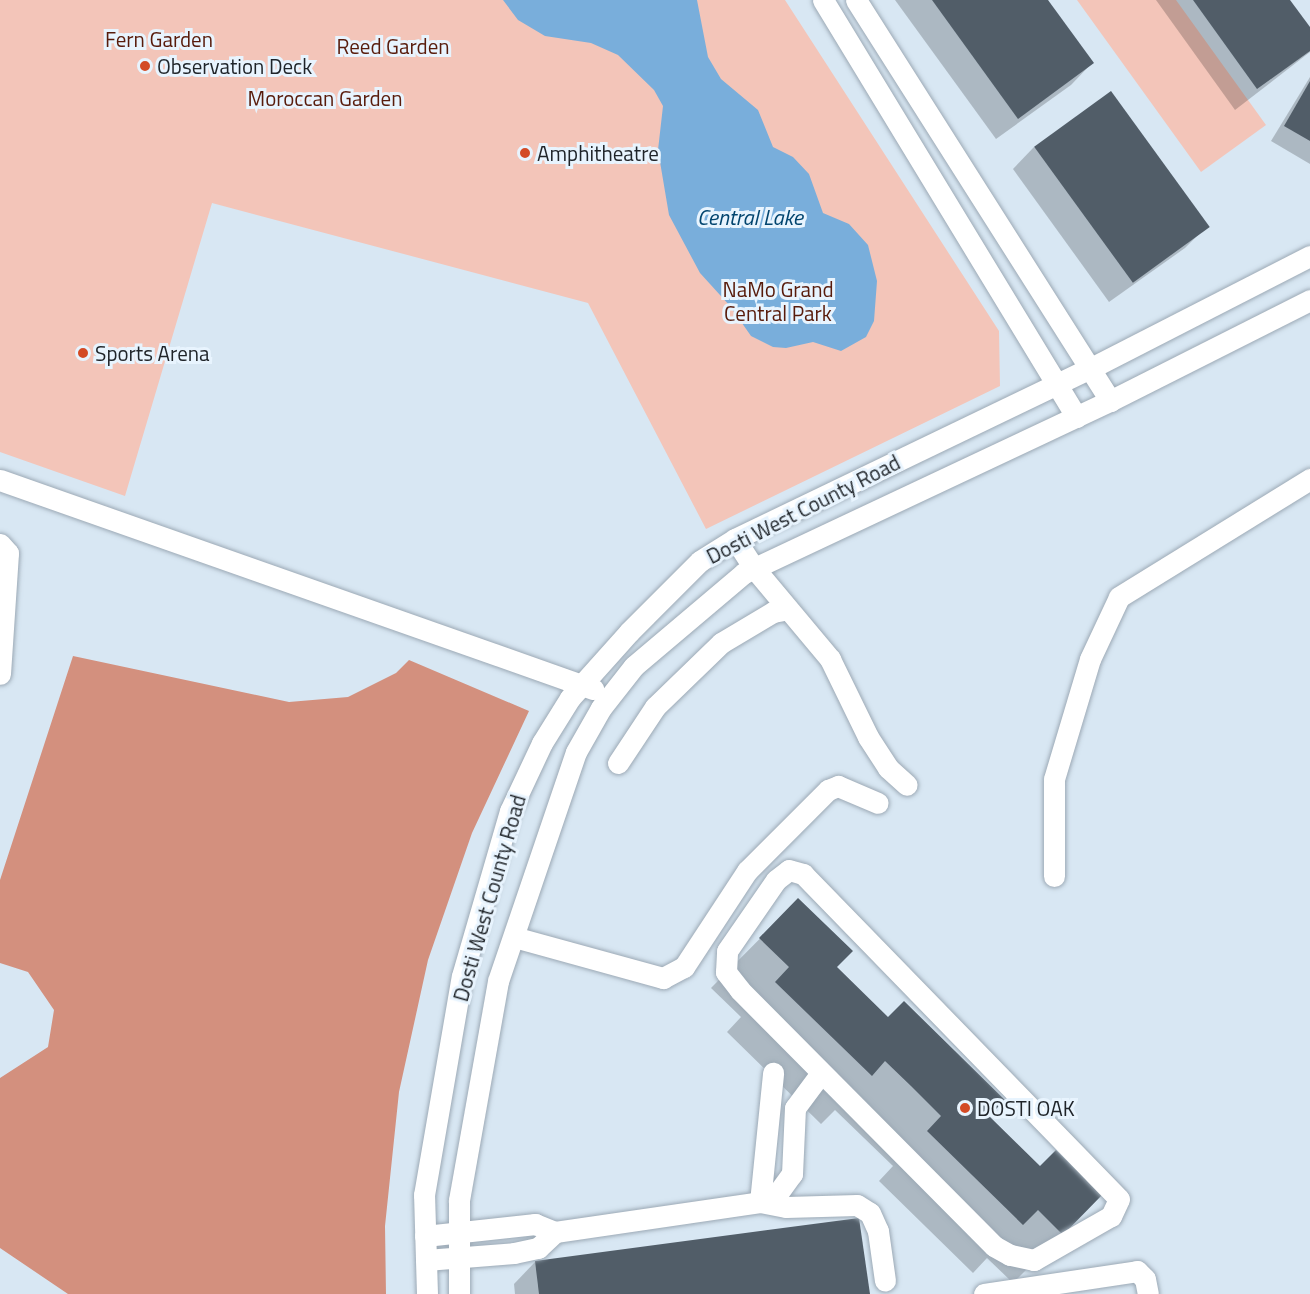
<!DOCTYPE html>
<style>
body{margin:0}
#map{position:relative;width:1310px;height:1294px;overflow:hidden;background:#d8e7f3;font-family:"Titillium Web",sans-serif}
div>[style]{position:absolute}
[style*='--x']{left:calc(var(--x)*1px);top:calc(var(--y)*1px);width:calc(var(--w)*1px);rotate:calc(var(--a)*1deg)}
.green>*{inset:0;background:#f3c5b9}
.forest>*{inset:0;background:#d3907e}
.water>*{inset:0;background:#79aedb}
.shadow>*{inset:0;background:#0003}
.building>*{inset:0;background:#515d68;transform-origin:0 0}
.roads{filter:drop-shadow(0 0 2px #9ca9b5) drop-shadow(0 0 2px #9ca9b5)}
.minor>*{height:21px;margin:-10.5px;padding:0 10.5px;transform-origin:10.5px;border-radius:10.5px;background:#fff}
.dots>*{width:16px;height:16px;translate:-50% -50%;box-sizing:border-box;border:3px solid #e8f4fe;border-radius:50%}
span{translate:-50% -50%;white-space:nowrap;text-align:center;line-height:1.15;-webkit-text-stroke:6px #e8f4fe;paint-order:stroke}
.park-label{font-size:21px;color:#581b0b}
.poi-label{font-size:21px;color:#1f2429}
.left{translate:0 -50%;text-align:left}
.street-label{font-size:21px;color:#1f2429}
.water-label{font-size:22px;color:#02456f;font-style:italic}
</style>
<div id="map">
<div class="green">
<i style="clip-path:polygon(0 0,785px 0,999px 331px,1000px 386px,706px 529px,588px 303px,212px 203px,125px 496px,0 452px)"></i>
<i style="clip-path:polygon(1077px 0,1176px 0,1266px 125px,1201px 172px)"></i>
</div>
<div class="forest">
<i style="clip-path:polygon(73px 656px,289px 702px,348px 697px,396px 673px,409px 660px,529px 711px,472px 833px,428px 960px,399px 1092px,385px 1226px,386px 1294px,68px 1294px,0 1248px,0 1078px,48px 1047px,54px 1010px,28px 972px,0 963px,0 880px)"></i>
</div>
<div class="water">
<i style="clip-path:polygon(503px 0,697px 0,708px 57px,721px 79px,758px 110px,773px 147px,793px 157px,809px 174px,823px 213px,849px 224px,868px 245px,877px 281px,874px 321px,866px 337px,841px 351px,813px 342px,786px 348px,773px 347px,751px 336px,730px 306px,700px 273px,669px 215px,658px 150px,663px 106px,654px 90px,618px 55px,591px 43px,545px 36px,518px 20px)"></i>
</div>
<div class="shadow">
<i style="clip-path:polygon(895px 0,1047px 0,1092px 63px,1071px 85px,996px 139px)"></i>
<i style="clip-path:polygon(1156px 0,1288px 0,1310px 30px,1310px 52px,1235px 110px)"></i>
<i style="clip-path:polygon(1310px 77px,1310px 164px,1271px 141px)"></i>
<i style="clip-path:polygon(1034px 147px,1207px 226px,1185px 248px,1109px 302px,1013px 169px)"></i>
<i style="clip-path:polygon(798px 900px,835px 967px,986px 1116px,1062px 1234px,1013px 1283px,987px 1258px,973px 1273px,879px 1181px,893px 1166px,835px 1110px,821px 1124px,727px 1032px,741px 1017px,711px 988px)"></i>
<i style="clip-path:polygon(535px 1262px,868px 1294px,515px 1294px,514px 1284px)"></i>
</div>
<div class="building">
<i style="clip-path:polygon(932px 0,1048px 0,1094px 63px,1018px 119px)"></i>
<i style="clip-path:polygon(1193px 0,1290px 0,1310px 27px,1310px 51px,1257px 89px)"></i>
<i style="clip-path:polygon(1310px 81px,1310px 141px,1284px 126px)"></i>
<i style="left:1111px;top:91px;width:168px;height:95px;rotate:54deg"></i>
<i style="clip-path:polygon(798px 898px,853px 951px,837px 967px,888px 1017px,904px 1001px,1005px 1100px,989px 1116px,1040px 1166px,1056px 1150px,1102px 1195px,1063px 1235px,1038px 1210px,1023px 1225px,927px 1131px,941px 1116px,911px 1086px,885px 1061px,872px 1076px,775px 982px,789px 967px,759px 938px)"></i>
<i style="clip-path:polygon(859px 1218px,870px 1294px,539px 1294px,535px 1261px)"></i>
</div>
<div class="roads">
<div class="minor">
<i style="--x:823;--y:0;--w:488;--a:58.7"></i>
<i style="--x:856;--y:0;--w:475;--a:57.6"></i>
<i style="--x:0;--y:480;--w:629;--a:19.41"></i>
<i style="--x:735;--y:539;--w:35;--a:57"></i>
<i style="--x:754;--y:568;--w:119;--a:50.1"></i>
<i style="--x:830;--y:659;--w:87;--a:64"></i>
<i style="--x:868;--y:737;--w:37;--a:57"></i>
<i style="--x:888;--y:768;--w:25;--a:42"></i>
<i style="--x:0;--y:544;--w:12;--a:48"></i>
<i style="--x:8;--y:553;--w:121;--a:93.8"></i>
<i style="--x:618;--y:763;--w:67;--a:-56.5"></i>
<i style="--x:655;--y:707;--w:92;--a:-44.1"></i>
<i style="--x:721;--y:643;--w:61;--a:-30.8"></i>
<i style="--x:773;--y:612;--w:15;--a:-11"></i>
<i style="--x:789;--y:870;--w:15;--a:16"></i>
<i style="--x:803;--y:874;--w:453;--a:45.8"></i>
<i style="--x:1119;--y:1199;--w:19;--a:115"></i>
<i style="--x:1111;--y:1216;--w:89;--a:150.3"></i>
<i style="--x:1034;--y:1260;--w:25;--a:-168"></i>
<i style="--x:1010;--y:1255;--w:18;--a:-151"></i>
<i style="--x:994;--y:1246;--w:361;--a:-134.8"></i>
<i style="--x:740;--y:990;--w:23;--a:-128"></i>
<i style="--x:726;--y:972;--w:21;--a:-87"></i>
<i style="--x:727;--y:951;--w:86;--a:-55.4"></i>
<i style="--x:776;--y:880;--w:16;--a:-38"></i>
<i style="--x:1054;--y:876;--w:97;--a:-90"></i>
<i style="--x:1054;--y:779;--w:125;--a:-73.3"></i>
<i style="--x:1090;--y:659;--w:68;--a:-64.9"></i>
<i style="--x:1119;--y:597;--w:225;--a:-31.7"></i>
<i style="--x:514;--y:937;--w:155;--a:15.4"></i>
<i style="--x:663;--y:978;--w:24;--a:-28"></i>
<i style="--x:684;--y:967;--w:115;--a:-56.7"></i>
<i style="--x:747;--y:871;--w:115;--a:-45"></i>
<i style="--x:828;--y:790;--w:11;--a:-22"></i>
<i style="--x:838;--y:786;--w:43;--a:23"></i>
<i style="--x:760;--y:1202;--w:26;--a:11"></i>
<i style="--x:786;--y:1207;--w:71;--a:-1.6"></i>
<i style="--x:857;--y:1205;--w:15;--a:32"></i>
<i style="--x:870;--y:1213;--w:20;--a:66"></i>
<i style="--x:878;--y:1231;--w:50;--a:82"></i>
<i style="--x:760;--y:1202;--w:130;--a:-84.2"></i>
<i style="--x:425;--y:1236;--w:111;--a:-6.2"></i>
<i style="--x:535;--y:1224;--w:22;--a:22"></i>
<i style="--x:555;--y:1232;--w:207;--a:-8.3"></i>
<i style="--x:760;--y:1202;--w:16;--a:-18"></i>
<i style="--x:775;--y:1197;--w:29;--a:-54"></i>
<i style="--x:792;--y:1174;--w:66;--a:-87.4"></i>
<i style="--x:795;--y:1108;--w:44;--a:-53.4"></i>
<i style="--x:426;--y:1260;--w:88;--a:-4.5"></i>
<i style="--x:514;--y:1253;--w:25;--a:-12"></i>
<i style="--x:538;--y:1248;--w:23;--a:-43"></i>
<i style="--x:427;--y:1294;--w:99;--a:-91.7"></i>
<i style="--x:424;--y:1195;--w:222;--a:-80.2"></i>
<i style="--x:462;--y:976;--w:172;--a:-73.8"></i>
<i style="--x:510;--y:811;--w:75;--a:-64.8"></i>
<i style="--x:542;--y:743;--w:53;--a:-58.1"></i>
<i style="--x:570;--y:698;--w:89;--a:-48.2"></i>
<i style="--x:629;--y:632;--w:100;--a:-45"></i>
<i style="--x:700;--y:561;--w:41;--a:-32.2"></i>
<i style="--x:735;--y:539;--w:393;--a:-25.7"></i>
<i style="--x:1089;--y:369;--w:248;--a:-27.1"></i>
<i style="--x:459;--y:1294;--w:94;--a:-90"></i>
<i style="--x:459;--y:1200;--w:222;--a:-79.9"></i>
<i style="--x:498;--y:981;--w:242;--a:-71.2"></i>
<i style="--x:576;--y:752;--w:51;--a:-60.4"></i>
<i style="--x:601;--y:708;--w:53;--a:-51.8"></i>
<i style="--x:634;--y:666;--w:144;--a:-40.2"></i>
<i style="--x:744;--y:573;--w:404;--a:-25.2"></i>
<i style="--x:1110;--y:401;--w:224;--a:-26.8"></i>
<i style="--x:984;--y:1294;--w:155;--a:-8.5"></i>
<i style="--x:1137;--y:1271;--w:11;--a:45"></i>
<i style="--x:1145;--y:1279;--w:15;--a:79"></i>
</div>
</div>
<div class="dots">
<i style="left:145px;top:66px;background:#d34a25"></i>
<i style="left:525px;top:153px;background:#d34a25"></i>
<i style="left:83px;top:353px;background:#d34a25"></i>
<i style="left:965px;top:1108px;background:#d34a25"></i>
</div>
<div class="park-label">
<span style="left:159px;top:39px">Fern Garden</span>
<span style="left:393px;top:46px">Reed Garden</span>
<span style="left:325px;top:98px">Moroccan Garden</span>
<span style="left:778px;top:301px">NaMo Grand<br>Central Park</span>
</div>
<div class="poi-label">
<span class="left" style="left:157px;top:66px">Observation Deck</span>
<span class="left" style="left:537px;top:153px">Amphitheatre</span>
<span class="left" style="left:95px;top:353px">Sports Arena</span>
<span class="left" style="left:977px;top:1108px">DOSTI OAK</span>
</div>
<div class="street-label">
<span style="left:803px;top:509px;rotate:-27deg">Dosti West County Road</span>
<span style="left:489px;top:898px;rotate:-74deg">Dosti West County Road</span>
</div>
<div class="water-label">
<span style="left:750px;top:218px">Central Lake</span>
</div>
</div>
